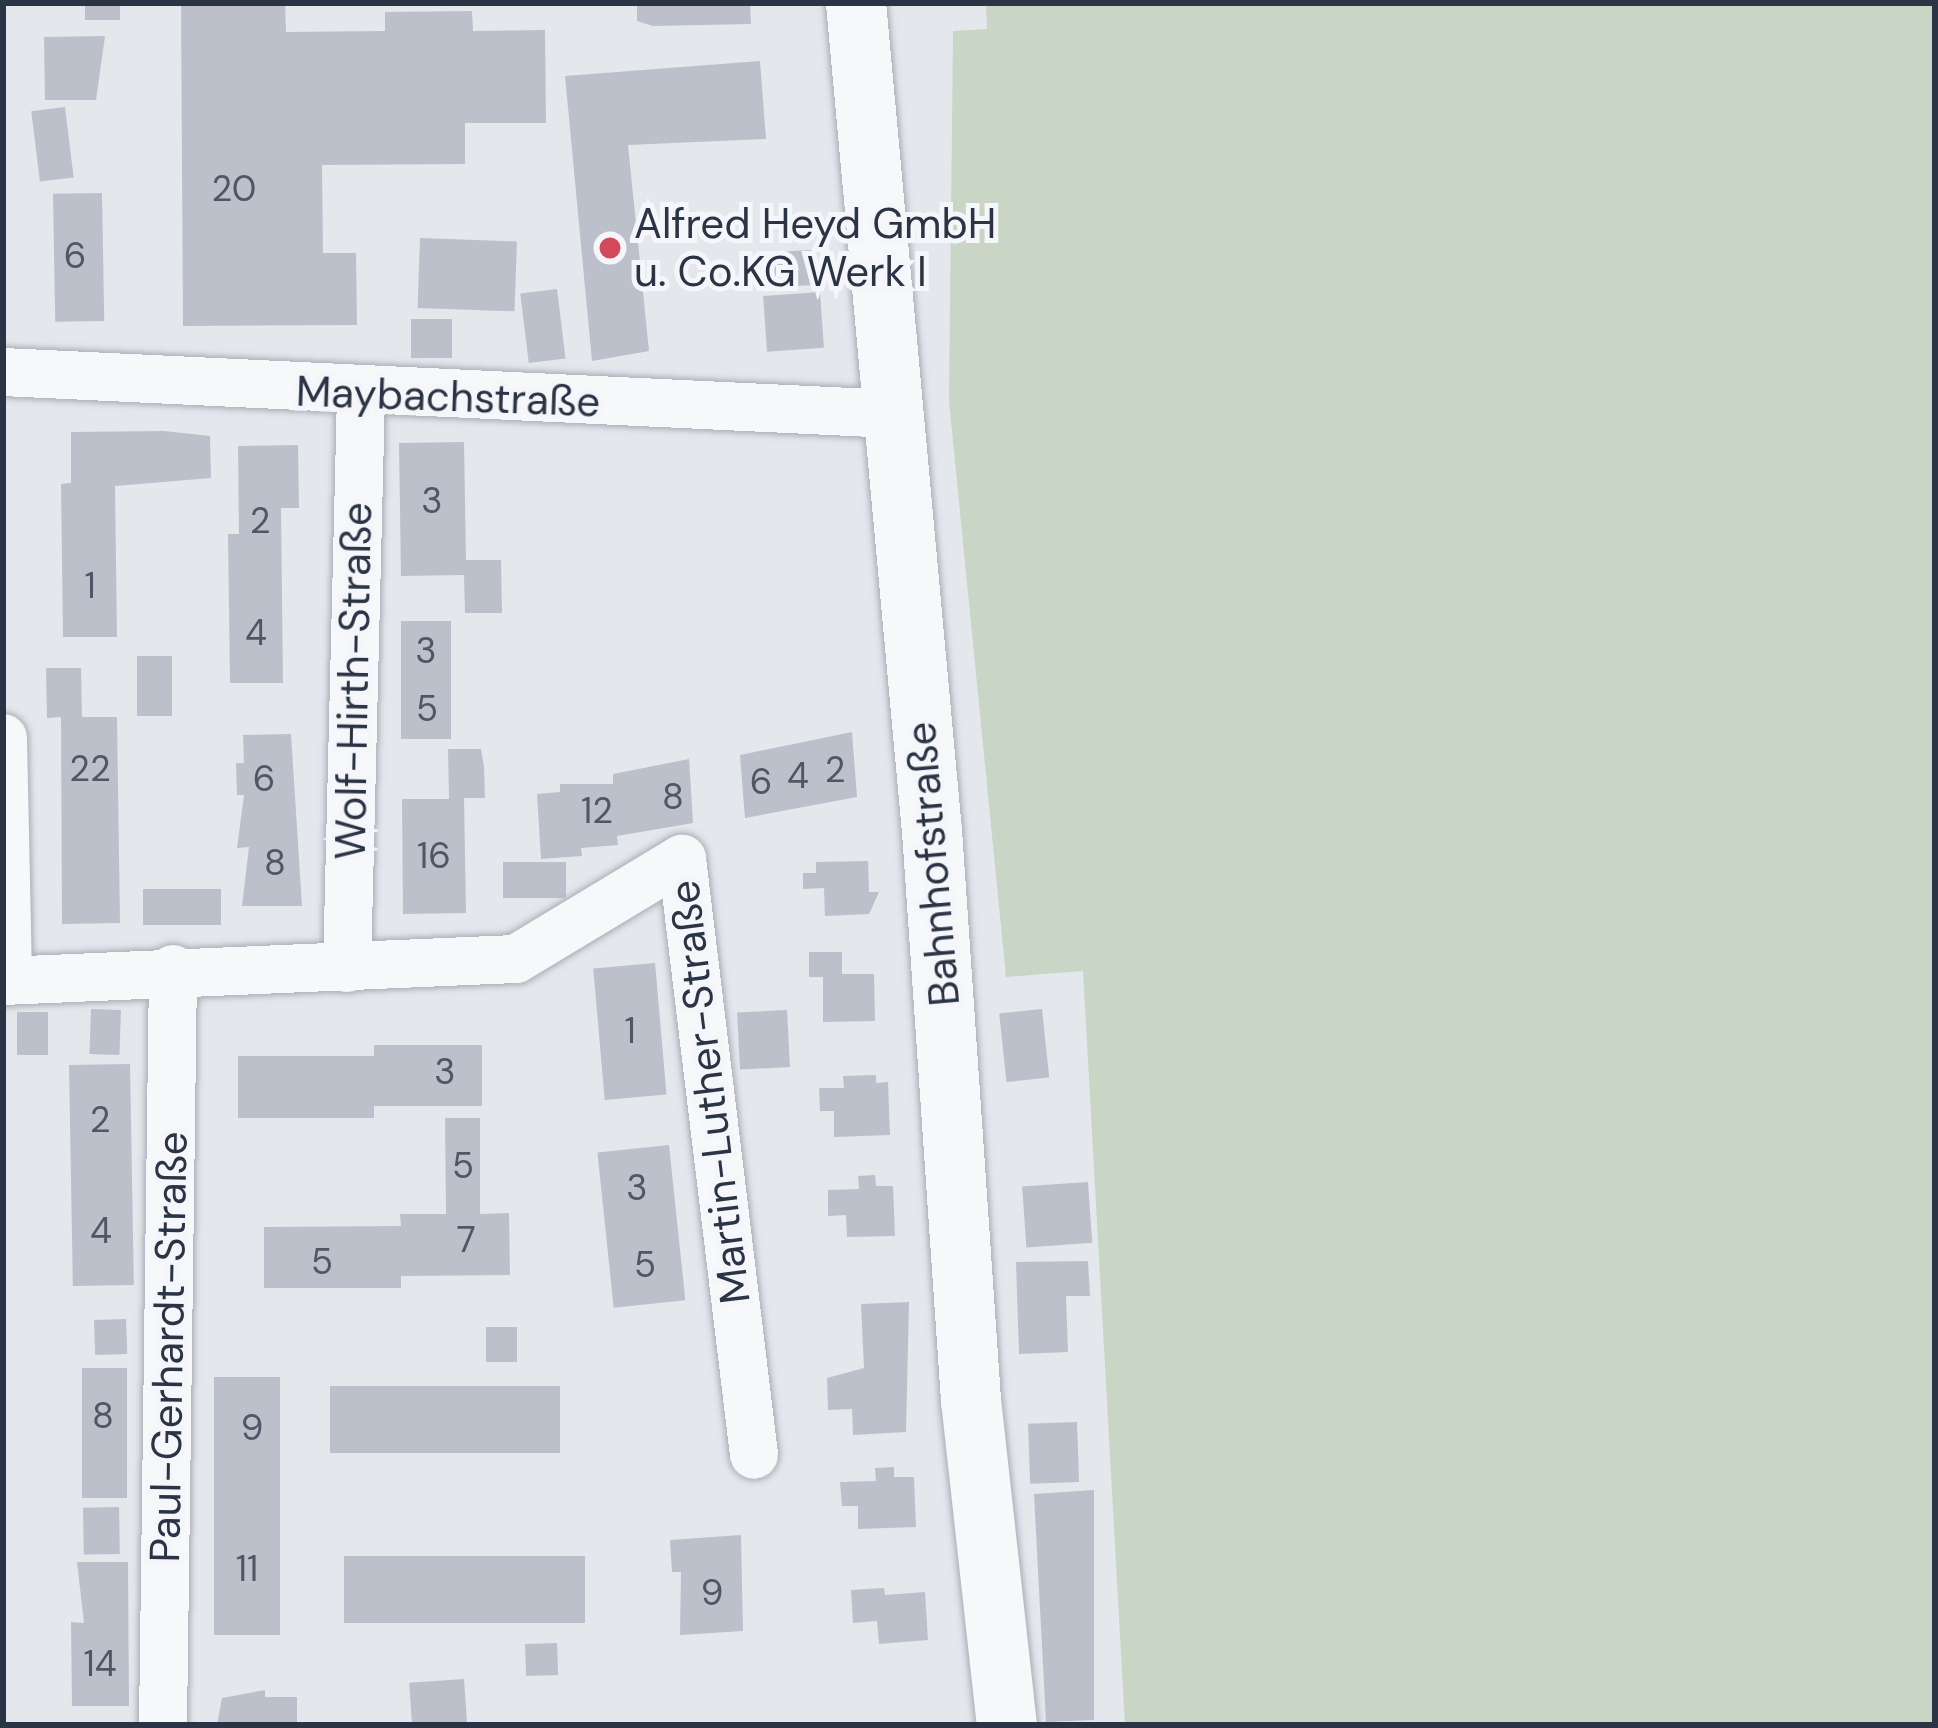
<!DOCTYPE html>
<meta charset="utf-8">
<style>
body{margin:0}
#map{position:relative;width:1938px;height:1728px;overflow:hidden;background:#e4e7ec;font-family:"DM Sans",sans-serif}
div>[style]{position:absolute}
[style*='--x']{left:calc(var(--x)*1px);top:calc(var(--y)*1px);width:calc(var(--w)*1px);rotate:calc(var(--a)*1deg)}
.green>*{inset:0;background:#c9d6c5}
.building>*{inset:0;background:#bbc0ca;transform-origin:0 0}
.roads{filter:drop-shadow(0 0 3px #a9aeb7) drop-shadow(0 0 3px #a9aeb7)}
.minor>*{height:48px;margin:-24px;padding:0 24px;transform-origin:24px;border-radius:24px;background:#f7f8fa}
.tertiary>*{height:60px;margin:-30px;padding:0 30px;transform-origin:30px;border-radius:30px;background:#f7f8fa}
.dots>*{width:33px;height:33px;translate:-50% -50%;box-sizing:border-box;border:6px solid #f4f6f9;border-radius:50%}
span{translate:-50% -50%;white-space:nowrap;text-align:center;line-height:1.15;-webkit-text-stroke:10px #f4f6f9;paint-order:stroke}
.number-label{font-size:36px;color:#4f5766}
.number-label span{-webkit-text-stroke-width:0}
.poi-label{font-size:42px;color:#2b3445}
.left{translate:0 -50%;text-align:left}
.street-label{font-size:42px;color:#2b3445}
.frame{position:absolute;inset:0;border:6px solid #2b3445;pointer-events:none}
</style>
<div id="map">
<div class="green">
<i style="clip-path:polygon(986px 3px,1935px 3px,1935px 1725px,1125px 1725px,1083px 971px,1006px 977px,949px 401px,953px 31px,987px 29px)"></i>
</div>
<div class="building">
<i style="left:85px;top:3px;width:35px;height:17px"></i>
<i style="clip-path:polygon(181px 3px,285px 3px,286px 32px,385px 31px,385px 12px,472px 11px,473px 31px,545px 30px,546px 123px,465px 123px,465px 164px,322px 165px,323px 253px,356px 253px,357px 325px,183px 326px)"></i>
<i style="clip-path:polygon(637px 3px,750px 3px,751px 24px,653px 26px,637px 21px)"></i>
<i style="clip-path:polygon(105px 36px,96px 100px,45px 100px,44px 37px)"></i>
<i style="clip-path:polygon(760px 61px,766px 139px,628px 145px,649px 351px,592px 361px,565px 76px)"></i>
<i style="left:65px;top:107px;width:71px;height:34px;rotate:83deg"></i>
<i style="left:102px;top:193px;width:128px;height:49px;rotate:89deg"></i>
<i style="left:420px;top:238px;width:97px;height:70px;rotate:2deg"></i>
<i style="left:812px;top:250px;width:35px;height:39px;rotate:87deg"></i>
<i style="left:557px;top:289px;width:70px;height:37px;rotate:83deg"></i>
<i style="left:820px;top:292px;width:56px;height:57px;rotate:86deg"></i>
<i style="left:452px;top:319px;width:39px;height:41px;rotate:90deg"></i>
<i style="clip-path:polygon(164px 431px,210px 436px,211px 478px,115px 486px,117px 637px,63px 637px,61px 484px,71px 483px,71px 432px)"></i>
<i style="clip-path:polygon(464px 442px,466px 560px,501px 560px,502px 613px,465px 613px,464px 575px,401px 576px,399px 443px)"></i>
<i style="clip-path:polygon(298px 445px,299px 508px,281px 508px,283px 683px,230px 683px,228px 534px,239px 534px,238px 446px)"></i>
<i style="left:401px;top:621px;width:50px;height:118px"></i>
<i style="left:172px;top:656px;width:60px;height:35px;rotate:90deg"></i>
<i style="clip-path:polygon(46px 668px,81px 668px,82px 717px,117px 717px,120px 923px,62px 924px,61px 717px,47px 718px)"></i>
<i style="clip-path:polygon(852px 732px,857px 797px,745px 818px,740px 755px)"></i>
<i style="clip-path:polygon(291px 734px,302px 906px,242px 906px,249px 847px,237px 848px,244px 795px,237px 795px,236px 763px,244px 763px,243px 735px)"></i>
<i style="clip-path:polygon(448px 749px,481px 749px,484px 767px,485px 798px,464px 798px,466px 913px,403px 914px,402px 799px,449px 799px)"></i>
<i style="clip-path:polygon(689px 759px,693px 823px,617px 836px,618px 845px,581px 848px,582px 856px,541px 859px,537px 794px,560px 792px,560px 784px,613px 784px,613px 774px)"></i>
<i style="clip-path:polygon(868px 861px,869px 892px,879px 892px,869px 914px,825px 916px,824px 888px,803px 889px,803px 873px,816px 873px,816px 862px)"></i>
<i style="left:566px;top:862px;width:36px;height:63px;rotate:90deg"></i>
<i style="left:143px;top:889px;width:78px;height:36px"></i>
<i style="clip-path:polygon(809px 952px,842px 952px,842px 974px,874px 974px,875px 1021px,823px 1022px,823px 977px,809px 977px)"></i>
<i style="left:655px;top:963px;width:132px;height:62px;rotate:85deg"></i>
<i style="left:91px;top:1009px;width:30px;height:45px;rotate:2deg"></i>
<i style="left:1042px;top:1009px;width:69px;height:43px;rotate:84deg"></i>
<i style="left:787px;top:1010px;width:57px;height:50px;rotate:87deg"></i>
<i style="left:17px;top:1012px;width:31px;height:43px"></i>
<i style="clip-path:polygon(374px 1045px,482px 1045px,482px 1106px,374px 1106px,374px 1118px,238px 1118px,238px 1056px,374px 1056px)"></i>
<i style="left:130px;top:1064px;width:221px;height:61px;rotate:89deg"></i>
<i style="clip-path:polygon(876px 1075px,876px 1083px,888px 1082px,890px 1135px,834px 1137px,834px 1111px,820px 1111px,819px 1088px,844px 1088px,843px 1076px)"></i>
<i style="clip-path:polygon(445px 1118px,480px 1118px,480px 1214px,509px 1213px,510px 1275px,401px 1276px,401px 1288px,264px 1288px,264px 1227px,401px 1226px,400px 1214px,446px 1214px)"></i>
<i style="left:669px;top:1145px;width:156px;height:72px;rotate:84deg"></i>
<i style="clip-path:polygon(875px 1175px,876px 1186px,893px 1186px,895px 1236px,847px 1237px,846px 1215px,828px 1216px,828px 1190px,859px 1189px,858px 1176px)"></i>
<i style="left:1088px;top:1182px;width:61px;height:66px;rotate:86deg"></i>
<i style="clip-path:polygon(1088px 1261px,1090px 1296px,1066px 1296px,1068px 1352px,1019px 1354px,1016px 1262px)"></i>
<i style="clip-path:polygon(909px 1302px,906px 1432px,853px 1435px,852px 1409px,828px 1410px,827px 1378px,864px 1368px,861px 1304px)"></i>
<i style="left:126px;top:1319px;width:35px;height:32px;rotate:88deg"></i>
<i style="left:517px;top:1327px;width:35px;height:31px;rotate:90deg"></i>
<i style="left:127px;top:1368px;width:130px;height:45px;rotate:90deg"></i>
<i style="left:214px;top:1377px;width:66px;height:258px"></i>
<i style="left:560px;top:1386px;width:67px;height:230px;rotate:90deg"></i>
<i style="left:1077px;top:1422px;width:60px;height:49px;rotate:88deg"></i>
<i style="clip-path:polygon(894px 1467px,894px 1477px,914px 1477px,916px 1527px,858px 1529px,858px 1506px,842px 1506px,840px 1482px,876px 1481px,875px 1468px)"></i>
<i style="clip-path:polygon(1094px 1490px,1094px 1720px,1046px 1722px,1034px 1494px)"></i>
<i style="left:119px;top:1507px;width:47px;height:36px;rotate:89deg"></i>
<i style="clip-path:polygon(741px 1535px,743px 1631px,680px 1635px,681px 1572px,672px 1572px,670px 1540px)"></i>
<i style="left:585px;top:1556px;width:67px;height:241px;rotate:90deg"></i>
<i style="clip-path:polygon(77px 1562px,128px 1562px,129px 1706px,72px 1706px,71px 1622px,84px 1623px)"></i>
<i style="clip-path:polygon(884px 1588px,885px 1595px,925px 1592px,928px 1640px,879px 1644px,877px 1621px,853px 1623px,851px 1590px)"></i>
<i style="left:557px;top:1643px;width:32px;height:32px;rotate:88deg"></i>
<i style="left:464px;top:1679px;width:46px;height:55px;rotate:86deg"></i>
<i style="clip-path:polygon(265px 1690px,265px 1697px,297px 1697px,297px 1725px,217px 1725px,222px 1698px)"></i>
</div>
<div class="roads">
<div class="minor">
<i style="--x:3;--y:372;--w:891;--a:2.7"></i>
<i style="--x:3;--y:738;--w:243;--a:88.8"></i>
<i style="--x:347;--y:968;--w:573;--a:-88.6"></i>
<i style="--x:3;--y:981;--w:513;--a:-2.46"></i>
<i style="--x:516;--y:959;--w:194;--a:-31.1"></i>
<i style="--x:682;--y:859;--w:600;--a:83.11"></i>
<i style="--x:163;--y:1725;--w:756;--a:-89.24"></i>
</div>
<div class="tertiary">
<i style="--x:856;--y:3;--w:831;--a:84.76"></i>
<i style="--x:932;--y:831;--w:570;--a:86.08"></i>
<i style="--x:971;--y:1400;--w:327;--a:83.7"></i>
</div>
</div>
<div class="dots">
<i style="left:610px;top:248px;background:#d1495b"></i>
</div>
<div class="number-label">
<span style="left:234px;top:189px">20</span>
<span style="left:75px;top:256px">6</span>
<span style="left:432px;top:501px">3</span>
<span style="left:260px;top:521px">2</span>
<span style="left:90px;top:586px">1</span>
<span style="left:256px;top:633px">4</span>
<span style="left:426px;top:651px">3</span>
<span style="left:427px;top:709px">5</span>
<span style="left:90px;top:769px">22</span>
<span style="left:835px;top:770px">2</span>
<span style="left:798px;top:776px">4</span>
<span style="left:264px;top:779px">6</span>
<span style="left:761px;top:782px">6</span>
<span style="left:673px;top:797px">8</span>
<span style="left:597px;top:811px">12</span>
<span style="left:434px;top:856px">16</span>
<span style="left:275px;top:863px">8</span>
<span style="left:630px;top:1031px">1</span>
<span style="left:445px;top:1072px">3</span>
<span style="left:100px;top:1120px">2</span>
<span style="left:463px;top:1166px">5</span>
<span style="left:637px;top:1188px">3</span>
<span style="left:101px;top:1231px">4</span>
<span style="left:466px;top:1240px">7</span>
<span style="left:322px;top:1262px">5</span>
<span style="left:645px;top:1265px">5</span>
<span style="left:103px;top:1416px">8</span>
<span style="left:252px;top:1428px">9</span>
<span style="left:247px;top:1569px">11</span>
<span style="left:712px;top:1593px">9</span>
<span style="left:100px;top:1664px">14</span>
</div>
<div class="poi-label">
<span class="left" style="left:634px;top:248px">Alfred Heyd GmbH<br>u. Co.KG Werk I</span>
</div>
<div class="street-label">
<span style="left:448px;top:397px;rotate:2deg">Maybachstraße</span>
<span style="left:354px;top:681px;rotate:-89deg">Wolf-Hirth-Straße</span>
<span style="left:933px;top:864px;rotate:-95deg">Bahnhofstraße</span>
<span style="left:710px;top:1092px;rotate:-97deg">Martin-Luther-Straße</span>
<span style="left:169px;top:1347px;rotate:-89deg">Paul-Gerhardt-Straße</span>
</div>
<div class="frame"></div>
</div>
